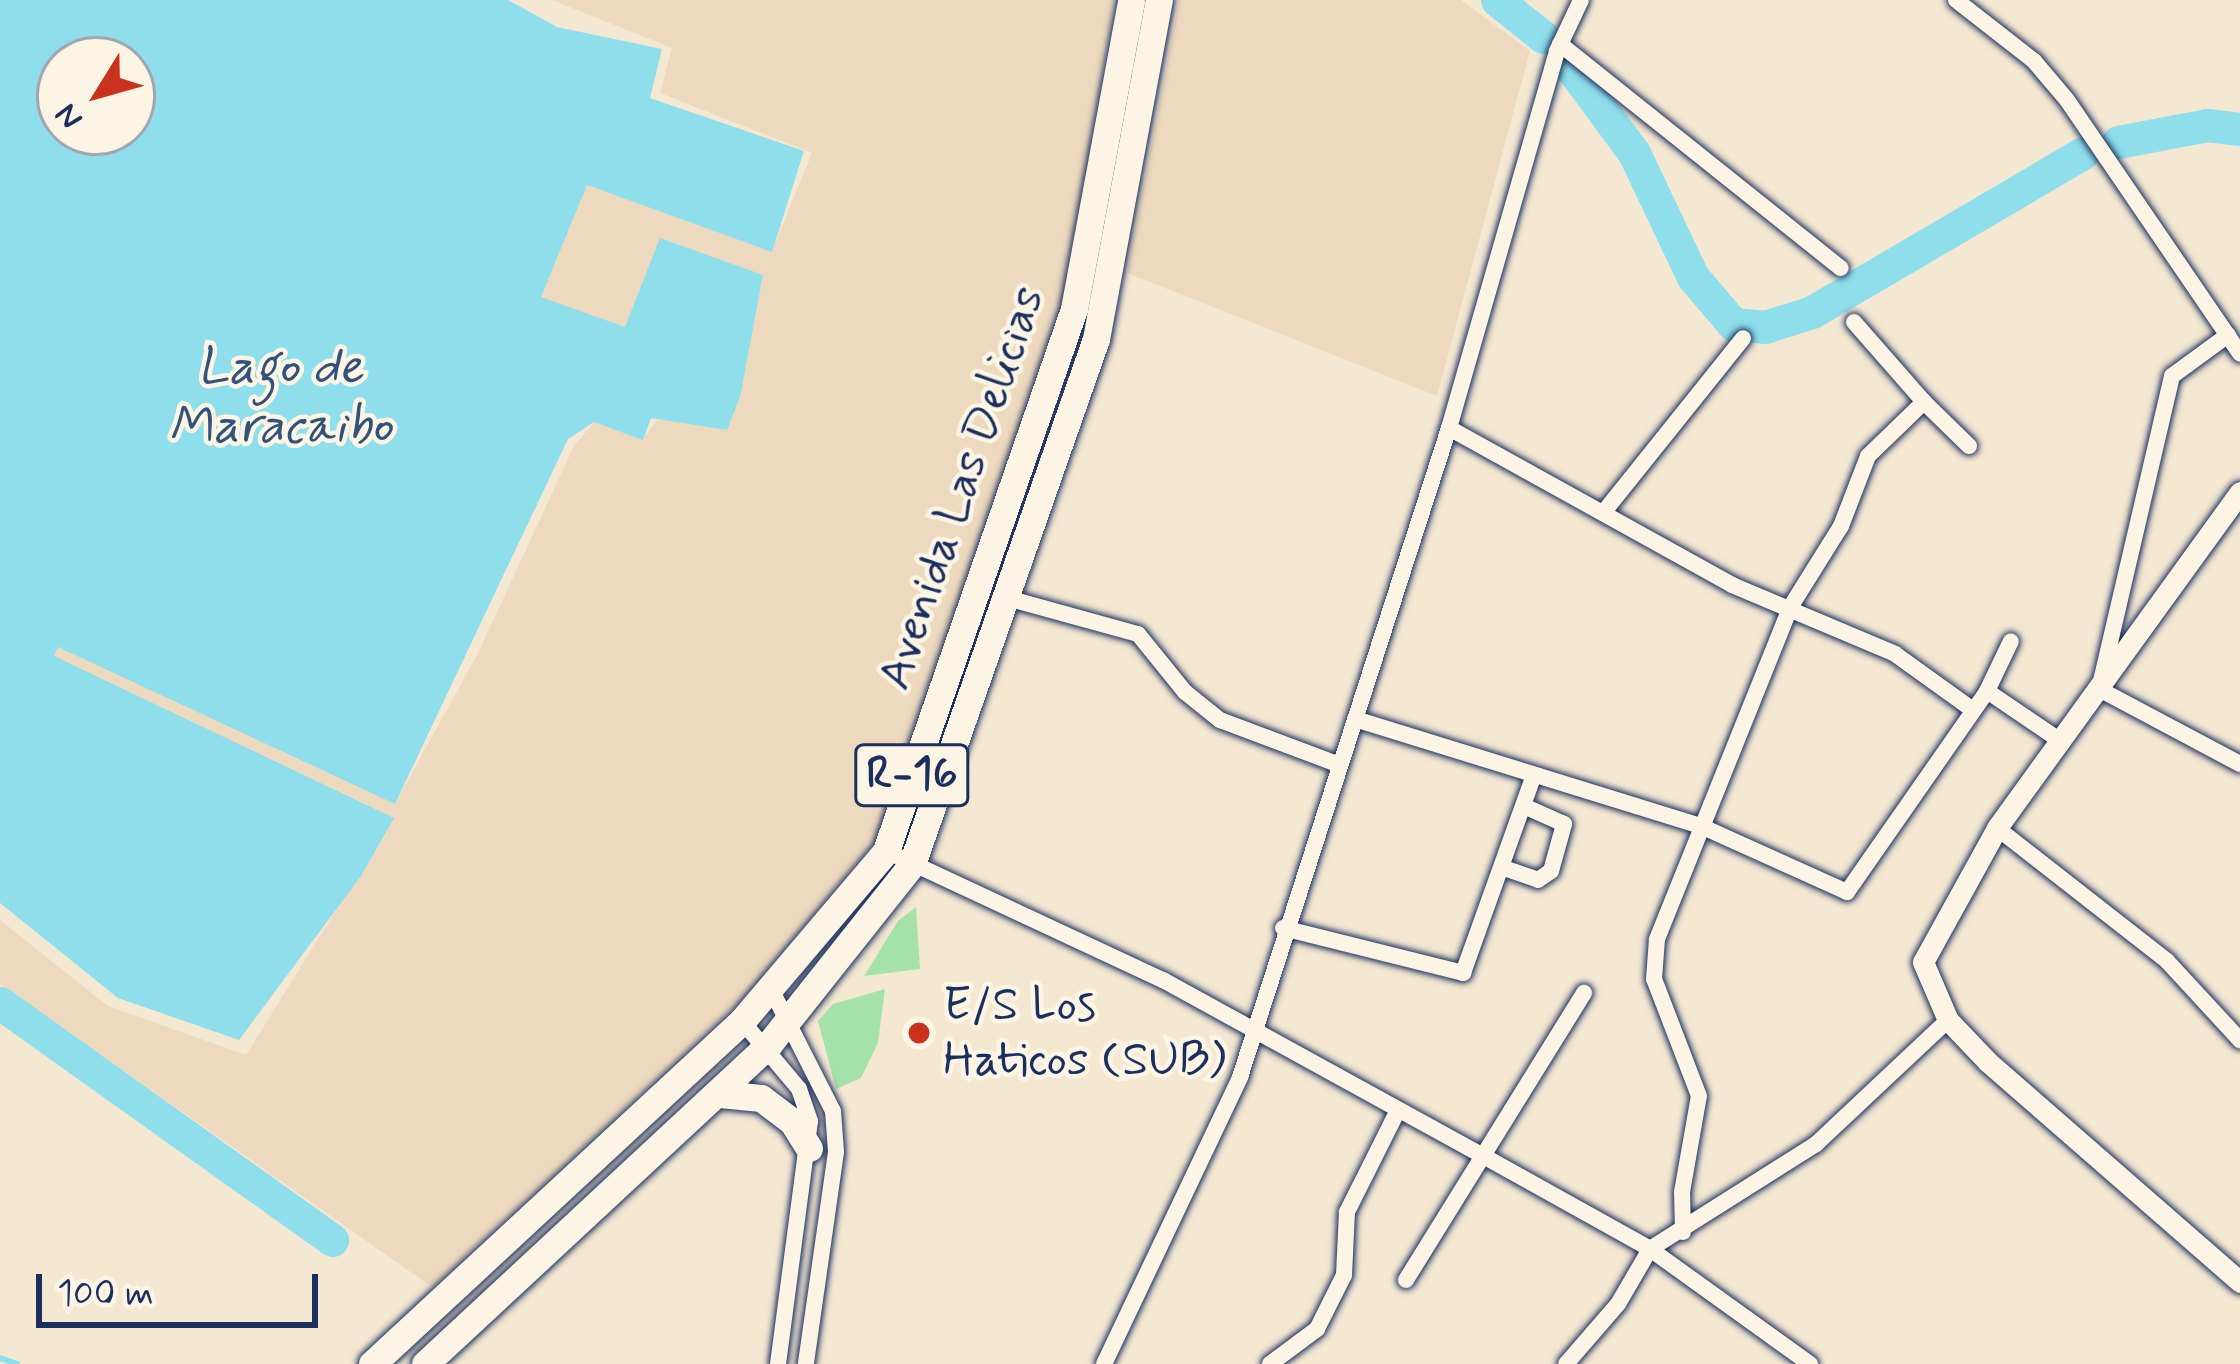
<!DOCTYPE html>
<style>
body{margin:0}
#map{position:relative;width:2240px;height:1364px;overflow:hidden;background:#f5e8d3;font-family:Mynerve,sans-serif}
div>[style]{position:absolute}
[style*='--x']{left:calc(var(--x)*1px);top:calc(var(--y)*1px);width:calc(var(--w)*1px);rotate:calc(var(--a)*1deg)}
.built>*{inset:0;background:#edd9be}
.green>*{inset:0;background:#a4e2a9}
.water>*{inset:0;background:#8fdeeb}
.stream>*{height:6px;margin:-3px;padding:0 3px;transform-origin:3px;border-radius:3px;background:#8fdeeb}
.river>*{height:33px;margin:-16.5px;padding:0 16.5px;transform-origin:16.5px;border-radius:16.5px;background:#8fdeeb}
.roads{filter:drop-shadow(0 0 3px #1b2f5e) drop-shadow(0 0 3px #1b2f5e)}
.minor>*{height:16px;margin:-8px;padding:0 8px;transform-origin:8px;border-radius:8px;background:#fcf5e5}
.tertiary>*{height:21px;margin:-10.5px;padding:0 10.5px;transform-origin:10.5px;border-radius:10.5px;background:#fcf5e5}
.primary>*{height:27px;margin:-13.5px;padding:0 13.5px;transform-origin:13.5px;border-radius:13.5px;background:#fcf5e5}
.dots>*{width:33px;height:33px;translate:-50% -50%;box-sizing:border-box;border:6px solid #fcf5e5;border-radius:50%}
span{translate:-50% -50%;white-space:nowrap;text-align:center;line-height:1.15;-webkit-text-stroke:9px #fcf5e5;paint-order:stroke}
.shield-label span{padding:3px 9px;background:#fcf5e5;border:3px solid;border-radius:9px;-webkit-text-stroke-width:0}
.shield-label{font-size:45px;color:#1b2f5e;font-weight:700}
.street-label{font-size:48px;color:#1b2f5e}
.poi-label{font-size:48px;color:#1b2f5e}
.left{translate:0 -50%;text-align:left}
.water-label{font-size:51px;color:#32527a;font-style:italic}
.north{position:absolute;left:36px;top:36px;width:120px;height:120px;box-sizing:border-box;background:#fcf5e5;border:3px solid #a2a6af;border-radius:50%;rotate:233deg;font-size:33px;font-weight:700;line-height:48px;text-align:center;color:#1b2f5e}
.north::after{content:'';display:block;margin:auto;width:42px;height:54px;background:#c8321e;clip-path:polygon(50% 0,100% 100%,50% 72%,0 100%)}
.scale{position:absolute;left:36px;top:1274px;width:282px;height:54px;box-sizing:border-box;border:6px solid #1b2f5e;border-top:0;padding-left:15px;font-size:36px;line-height:42px;white-space:nowrap;color:#1b2f5e;-webkit-text-stroke:9px #fcf5e5;paint-order:stroke}
</style>
<div id="map">
<div class="built">
<i style="clip-path:polygon(552px 0,1114px 0,1065px 304px,879px 836px,742px 999px,432px 1287px,0 984px,0 920px,108px 1006px,246px 1055px,393px 818px,53px 656px,58px 646px,395px 804px,477px 655px,574px 446px,594px 422px,643px 439px,658px 419px,727px 429px,763px 275px,625px 328px,540px 297px,587px 184px,772px 251px,812px 153px,660px 93px,672px 48px)"></i>
<i style="clip-path:polygon(1179px 0,1461px 0,1530px 51px,1437px 396px,1127px 273px)"></i>
</div>
<div class="green">
<i style="clip-path:polygon(916px 907px,920px 969px,864px 976px,898px 921px)"></i>
<i style="clip-path:polygon(885px 989px,878px 1043px,861px 1078px,836px 1089px,818px 1021px,833px 1004px)"></i>
</div>
<div class="water">
<i style="clip-path:polygon(evenodd,0 0,508px 0,557px 27px,662px 49px,650px 98px,804px 151px,772px 252px,587px 185px,541px 297px,625px 327px,660px 238px,763px 275px,740px 397px,727px 430px,651px 418px,643px 440px,594px 422px,568px 439px,395px 804px,58px 647px,54px 656px,394px 818px,361px 876px,239px 1040px,118px 998px,0 903px,0 0,132px 60px,132px 132px,60px 132px,60px 60px,132px 60px)"></i>
</div>
<div class="stream">
<i style="--x:0;--y:1358;--w:18;--a:19"></i>
</div>
<div class="river">
<i style="--x:1497;--y:0;--w:59;--a:38.8"></i>
<i style="--x:1563;--y:57;--w:119;--a:53.5"></i>
<i style="--x:1634;--y:153;--w:137;--a:64.6"></i>
<i style="--x:1693;--y:277;--w:62;--a:49.6"></i>
<i style="--x:1733;--y:324;--w:32;--a:5"></i>
<i style="--x:1765;--y:327;--w:49;--a:-17.7"></i>
<i style="--x:1812;--y:312;--w:314;--a:-30.4"></i>
<i style="--x:2118;--y:142;--w:91;--a:-10.8"></i>
<i style="--x:2207;--y:125;--w:33;--a:7"></i>
<i style="--x:0;--y:1003;--w:408;--a:35.5"></i>
</div>
<div class="roads">
<div class="minor">
<i style="--x:1956;--y:0;--w:99;--a:38"></i>
<i style="--x:2034;--y:61;--w:51;--a:49.8"></i>
<i style="--x:2067;--y:100;--w:307;--a:55.7"></i>
<i style="--x:1560;--y:44;--w:359;--a:38.6"></i>
<i style="--x:1854;--y:322;--w:106;--a:48.8"></i>
<i style="--x:2228;--y:335;--w:69;--a:143.8"></i>
<i style="--x:2172;--y:376;--w:321;--a:103.1"></i>
<i style="--x:2099;--y:689;--w:160;--a:28"></i>
<i style="--x:1449;--y:428;--w:324;--a:29"></i>
<i style="--x:1732;--y:585;--w:177;--a:22.9"></i>
<i style="--x:1895;--y:654;--w:96;--a:35.7"></i>
<i style="--x:1603;--y:513;--w:224;--a:-51.3"></i>
<i style="--x:1007;--y:598;--w:136;--a:15.4"></i>
<i style="--x:1138;--y:634;--w:75;--a:51"></i>
<i style="--x:1185;--y:692;--w:45;--a:38.7"></i>
<i style="--x:1220;--y:720;--w:128;--a:20.6"></i>
<i style="--x:1987;--y:691;--w:91;--a:34.2"></i>
<i style="--x:1355;--y:719;--w:364;--a:17.2"></i>
<i style="--x:1703;--y:827;--w:158;--a:24.3"></i>
<i style="--x:1847;--y:892;--w:245;--a:-55.1"></i>
<i style="--x:1987;--y:691;--w:55;--a:-64.4"></i>
<i style="--x:1997;--y:828;--w:216;--a:38"></i>
<i style="--x:2167;--y:961;--w:108;--a:47.3"></i>
<i style="--x:886;--y:851;--w:306;--a:25"></i>
<i style="--x:1163;--y:980;--w:367;--a:28.8"></i>
<i style="--x:1485;--y:1157;--w:189;--a:29.1"></i>
<i style="--x:1650;--y:1249;--w:197;--a:35.7"></i>
<i style="--x:1504;--y:868;--w:36;--a:19"></i>
<i style="--x:1538;--y:880;--w:16;--a:-35"></i>
<i style="--x:1551;--y:871;--w:49;--a:-74.5"></i>
<i style="--x:1564;--y:824;--w:44;--a:-155.8"></i>
<i style="--x:1283;--y:928;--w:186;--a:14"></i>
<i style="--x:1463;--y:973;--w:207;--a:-70.3"></i>
<i style="--x:770;--y:987;--w:139;--a:63.1"></i>
<i style="--x:833;--y:1111;--w:41;--a:85.8"></i>
<i style="--x:836;--y:1152;--w:214;--a:98.1"></i>
<i style="--x:742;--y:1021;--w:89;--a:50"></i>
<i style="--x:799;--y:1089;--w:34;--a:71"></i>
<i style="--x:810;--y:1121;--w:245;--a:97.5"></i>
<i style="--x:1683;--y:1232;--w:40;--a:-91.4"></i>
<i style="--x:1682;--y:1192;--w:97;--a:-80"></i>
<i style="--x:1699;--y:1096;--w:125;--a:-111"></i>
<i style="--x:1654;--y:979;--w:40;--a:-85.7"></i>
<i style="--x:1657;--y:939;--w:359;--a:-68.1"></i>
<i style="--x:1791;--y:606;--w:94;--a:-58"></i>
<i style="--x:1841;--y:526;--w:75;--a:-68.9"></i>
<i style="--x:1868;--y:456;--w:78;--a:-44"></i>
<i style="--x:1924;--y:402;--w:63;--a:44.4"></i>
<i style="--x:1406;--y:1280;--w:338;--a:-58.2"></i>
<i style="--x:1104;--y:1364;--w:318;--a:-64.6"></i>
<i style="--x:1240;--y:1077;--w:682;--a:-72.15"></i>
<i style="--x:1449;--y:428;--w:392;--a:-74"></i>
<i style="--x:1557;--y:51;--w:56;--a:-64.8"></i>
<i style="--x:1270;--y:1364;--w:59;--a:-36.7"></i>
<i style="--x:1317;--y:1329;--w:60;--a:-63.4"></i>
<i style="--x:1344;--y:1275;--w:63;--a:-87.3"></i>
<i style="--x:1347;--y:1212;--w:112;--a:-63.4"></i>
<i style="--x:1566;--y:1364;--w:79;--a:-49.1"></i>
<i style="--x:1618;--y:1304;--w:64;--a:-59.8"></i>
<i style="--x:1650;--y:1249;--w:196;--a:-32.3"></i>
<i style="--x:1816;--y:1144;--w:181;--a:-43.2"></i>
</div>
<div class="tertiary">
<i style="--x:2240;--y:492;--w:415;--a:125.9"></i>
<i style="--x:1997;--y:828;--w:153;--a:118.9"></i>
<i style="--x:1923;--y:962;--w:63;--a:66.7"></i>
<i style="--x:1948;--y:1020;--w:58;--a:46.4"></i>
<i style="--x:1988;--y:1062;--w:335;--a:41.1"></i>
</div>
<div class="primary">
<i style="--x:720;--y:1094;--w:41;--a:5.6"></i>
<i style="--x:761;--y:1098;--w:39;--a:37"></i>
<i style="--x:792;--y:1121;--w:32;--a:58"></i>
<i style="--x:372;--y:1364;--w:505;--a:-42.83"></i>
<i style="--x:742;--y:1021;--w:223;--a:-49.7"></i>
<i style="--x:886;--y:851;--w:574;--a:-70.87"></i>
<i style="--x:1074;--y:309;--w:314;--a:-79.5"></i>
<i style="--x:425;--y:1364;--w:470;--a:-42.9"></i>
<i style="--x:769;--y:1044;--w:230;--a:-51.5"></i>
<i style="--x:912;--y:864;--w:556;--a:-70.69"></i>
<i style="--x:1096;--y:339;--w:345;--a:-79.5"></i>
</div>
</div>
<div class="dots">
<i style="left:919px;top:1033px;background:#c8321e"></i>
</div>
<div class="shield-label">
<span style="left:912px;top:775px">R-16</span>
</div>
<div class="street-label">
<span style="left:962px;top:488px;rotate:-71deg">Avenida Las Delicias</span>
</div>
<div class="poi-label">
<span class="left" style="left:943px;top:1033px">E/S Los<br>Haticos (SUB)</span>
</div>
<div class="water-label">
<span style="left:280px;top:398px">Lago de<br>Maracaibo</span>
</div>
<div class="north">N</div>
<div class="scale">100 m</div>
</div>
